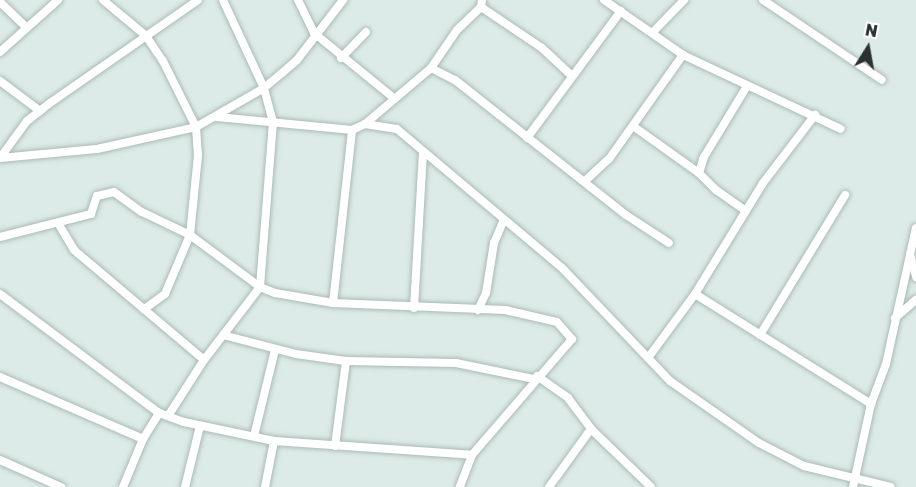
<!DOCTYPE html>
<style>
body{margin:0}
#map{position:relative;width:916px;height:487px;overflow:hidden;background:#dcebe7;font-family:"Golos Text",sans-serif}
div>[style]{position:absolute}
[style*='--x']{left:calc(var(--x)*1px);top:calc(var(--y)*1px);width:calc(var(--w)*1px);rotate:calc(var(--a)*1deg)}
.roads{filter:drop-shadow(0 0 2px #acbab7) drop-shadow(0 0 2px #acbab7)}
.minor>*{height:8px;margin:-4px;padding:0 4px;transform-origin:4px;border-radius:4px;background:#fff}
span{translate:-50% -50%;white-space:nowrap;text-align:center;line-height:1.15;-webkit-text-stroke:5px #fff;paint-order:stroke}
.north{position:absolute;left:838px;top:18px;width:60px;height:60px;-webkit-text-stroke:4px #fff;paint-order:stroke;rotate:11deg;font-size:16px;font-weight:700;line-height:24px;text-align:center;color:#2c3231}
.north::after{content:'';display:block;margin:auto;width:21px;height:27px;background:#2c3231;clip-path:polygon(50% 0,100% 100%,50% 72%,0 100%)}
</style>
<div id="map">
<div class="roads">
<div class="minor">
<i style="--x:103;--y:0;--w:56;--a:39.9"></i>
<i style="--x:146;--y:36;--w:30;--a:56"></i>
<i style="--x:163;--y:61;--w:74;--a:63.4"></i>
<i style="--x:196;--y:127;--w:28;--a:86"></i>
<i style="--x:198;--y:155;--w:80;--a:95.7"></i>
<i style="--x:190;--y:235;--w:64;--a:113"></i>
<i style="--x:165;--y:294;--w:26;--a:144"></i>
<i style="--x:298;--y:0;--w:37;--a:64"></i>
<i style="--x:314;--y:33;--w:104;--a:39.2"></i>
<i style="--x:604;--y:0;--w:96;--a:34.8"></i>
<i style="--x:683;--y:55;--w:174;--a:25.1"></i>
<i style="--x:763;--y:0;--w:143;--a:33.9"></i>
<i style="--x:0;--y:2;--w:37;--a:44"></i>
<i style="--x:481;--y:7;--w:73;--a:33.9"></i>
<i style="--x:542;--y:48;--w:41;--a:43"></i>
<i style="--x:653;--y:32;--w:45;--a:-45.9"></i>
<i style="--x:0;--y:52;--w:78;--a:-41.9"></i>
<i style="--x:341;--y:58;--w:36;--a:-46"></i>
<i style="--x:431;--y:68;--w:27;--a:27"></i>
<i style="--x:455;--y:80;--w:218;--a:38.3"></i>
<i style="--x:626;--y:215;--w:51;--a:33.1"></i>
<i style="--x:0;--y:81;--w:50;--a:36.9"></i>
<i style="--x:217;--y:117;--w:136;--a:5.5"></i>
<i style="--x:352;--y:130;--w:14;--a:-25"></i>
<i style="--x:365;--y:124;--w:32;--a:9"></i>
<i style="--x:397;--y:129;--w:217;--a:40.1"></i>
<i style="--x:563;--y:269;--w:155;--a:46.3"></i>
<i style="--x:670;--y:381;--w:108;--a:34.9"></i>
<i style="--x:759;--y:443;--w:51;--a:27.1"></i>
<i style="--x:804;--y:466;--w:89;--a:13.6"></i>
<i style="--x:365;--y:124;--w:87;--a:-40.3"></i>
<i style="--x:431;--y:68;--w:46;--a:-55.6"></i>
<i style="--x:457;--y:30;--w:33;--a:-44"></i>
<i style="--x:481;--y:7;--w:7;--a:-82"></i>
<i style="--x:633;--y:126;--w:81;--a:35.5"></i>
<i style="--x:527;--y:138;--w:158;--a:-53.5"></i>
<i style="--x:0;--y:158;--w:97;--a:-5.3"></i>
<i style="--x:97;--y:149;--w:101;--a:-12.5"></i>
<i style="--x:196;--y:127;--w:78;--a:-29.8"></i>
<i style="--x:264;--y:88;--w:23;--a:-40"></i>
<i style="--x:282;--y:73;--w:20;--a:-41"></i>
<i style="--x:297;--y:60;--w:76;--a:-52.5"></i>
<i style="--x:0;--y:158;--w:46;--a:-53.9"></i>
<i style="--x:27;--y:121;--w:29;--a:-38"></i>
<i style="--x:50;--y:103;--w:180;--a:-34.8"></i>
<i style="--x:585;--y:181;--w:33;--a:-43"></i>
<i style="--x:609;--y:159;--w:128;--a:-54.6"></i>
<i style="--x:746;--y:211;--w:37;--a:-145"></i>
<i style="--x:716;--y:190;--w:24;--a:-135"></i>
<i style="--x:699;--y:173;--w:17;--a:-73"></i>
<i style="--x:704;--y:157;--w:83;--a:-58.8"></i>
<i style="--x:58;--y:223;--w:31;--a:59"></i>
<i style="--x:74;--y:250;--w:170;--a:40.2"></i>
<i style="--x:204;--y:360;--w:92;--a:-52.5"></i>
<i style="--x:260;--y:287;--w:166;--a:-85.5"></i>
<i style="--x:273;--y:122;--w:35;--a:-105"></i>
<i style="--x:264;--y:88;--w:97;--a:-115"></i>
<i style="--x:0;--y:237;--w:94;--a:-14.2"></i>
<i style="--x:91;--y:214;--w:19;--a:-72"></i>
<i style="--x:97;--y:196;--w:17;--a:-13"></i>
<i style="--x:114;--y:192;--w:34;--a:36"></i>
<i style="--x:142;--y:212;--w:53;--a:25.6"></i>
<i style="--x:190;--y:235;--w:87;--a:36.6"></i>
<i style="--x:260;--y:287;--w:16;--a:22"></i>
<i style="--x:275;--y:293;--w:59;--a:9.8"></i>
<i style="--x:333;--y:303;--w:172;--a:2.3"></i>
<i style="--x:505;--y:310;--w:53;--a:13"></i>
<i style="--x:557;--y:322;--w:23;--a:49"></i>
<i style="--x:572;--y:339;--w:153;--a:130.8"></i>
<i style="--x:472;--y:455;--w:34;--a:111"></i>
<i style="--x:910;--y:254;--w:24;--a:75"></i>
<i style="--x:0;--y:294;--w:199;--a:36.8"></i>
<i style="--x:695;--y:294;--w:208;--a:32"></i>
<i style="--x:333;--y:303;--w:174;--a:-83.7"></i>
<i style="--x:414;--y:308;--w:155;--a:-86.7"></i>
<i style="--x:478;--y:310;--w:19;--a:-65"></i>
<i style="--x:486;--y:293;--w:51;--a:-80.9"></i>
<i style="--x:494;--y:243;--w:23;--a:-67"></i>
<i style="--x:895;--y:318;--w:28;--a:-41"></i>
<i style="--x:223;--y:335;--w:75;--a:14.6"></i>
<i style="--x:296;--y:354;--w:50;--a:8"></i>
<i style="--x:346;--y:361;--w:110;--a:1"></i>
<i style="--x:456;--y:363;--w:80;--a:11.6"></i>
<i style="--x:760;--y:335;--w:164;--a:-58.7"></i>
<i style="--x:648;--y:358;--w:79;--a:-53.7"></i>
<i style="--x:695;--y:294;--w:130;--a:-58.5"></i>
<i style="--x:763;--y:183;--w:86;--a:-52.6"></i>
<i style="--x:537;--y:376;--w:38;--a:35"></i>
<i style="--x:568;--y:398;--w:39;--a:53"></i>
<i style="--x:591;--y:429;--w:83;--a:44"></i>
<i style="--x:0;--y:377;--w:156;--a:23.4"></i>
<i style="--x:143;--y:439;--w:31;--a:-58"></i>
<i style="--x:159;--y:413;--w:27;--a:20"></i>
<i style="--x:184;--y:422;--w:92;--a:11.9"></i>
<i style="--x:274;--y:441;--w:198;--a:4"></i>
<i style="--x:168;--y:416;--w:67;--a:-57.3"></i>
<i style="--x:254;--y:436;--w:89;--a:-76.3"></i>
<i style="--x:335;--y:446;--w:86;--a:-82.6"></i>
<i style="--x:0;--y:460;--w:67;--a:23.9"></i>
<i style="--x:123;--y:487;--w:52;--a:-67.4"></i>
<i style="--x:185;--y:487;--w:63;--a:-76.2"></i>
<i style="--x:265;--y:487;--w:47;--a:-78.9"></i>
<i style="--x:549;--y:487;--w:72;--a:-54.1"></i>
<i style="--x:853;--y:487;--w:85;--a:-77.8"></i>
<i style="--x:871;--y:404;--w:43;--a:-69.4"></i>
<i style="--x:886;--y:364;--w:139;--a:-77.6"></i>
</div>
</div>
<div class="north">N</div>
</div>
